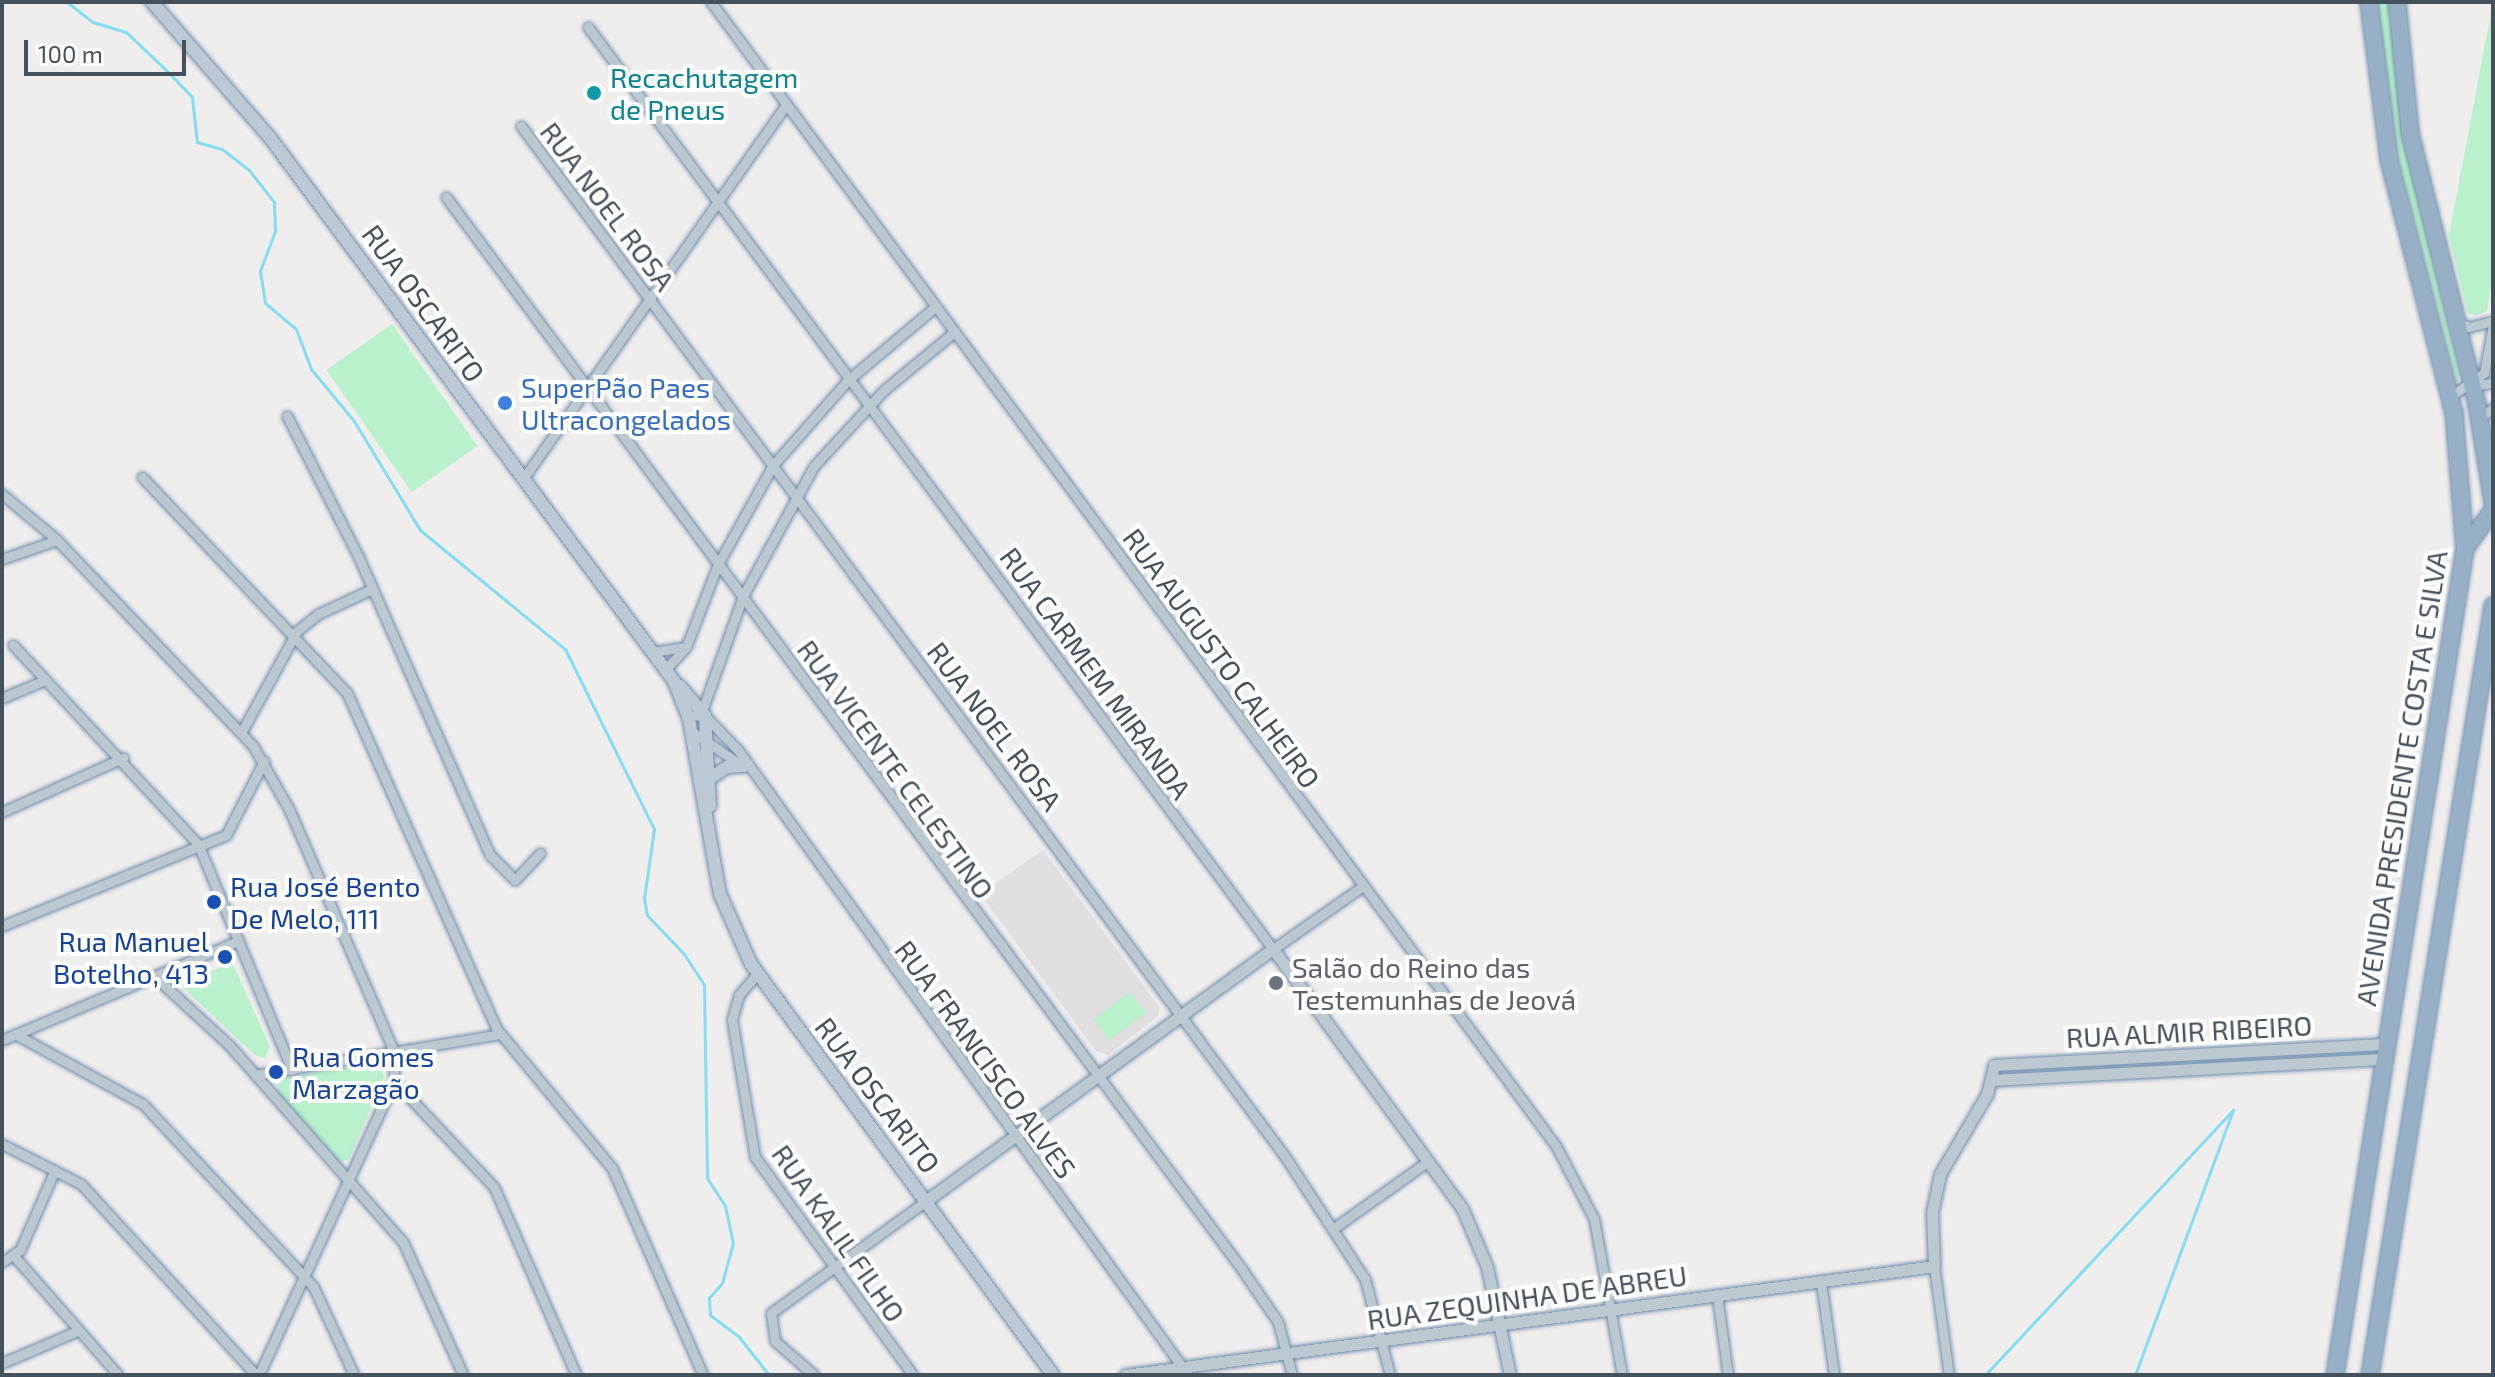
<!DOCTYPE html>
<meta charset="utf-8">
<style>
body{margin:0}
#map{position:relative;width:2495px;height:1377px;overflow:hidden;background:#f0eded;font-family:"Exo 2",sans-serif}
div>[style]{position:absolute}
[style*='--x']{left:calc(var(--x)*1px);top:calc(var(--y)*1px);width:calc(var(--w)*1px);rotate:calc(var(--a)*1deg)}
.education>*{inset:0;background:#e1dedf}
.green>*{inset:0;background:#b9f1cc;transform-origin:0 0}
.stream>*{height:3px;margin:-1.5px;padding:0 1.5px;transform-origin:1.5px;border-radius:1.5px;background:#84ddf0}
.roads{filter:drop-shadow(0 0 2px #6e8dab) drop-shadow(0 0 2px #6e8dab)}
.minor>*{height:9px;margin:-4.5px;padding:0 4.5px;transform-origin:4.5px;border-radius:4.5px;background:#bdc9d1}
.tertiary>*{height:11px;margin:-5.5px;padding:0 5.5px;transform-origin:5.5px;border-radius:5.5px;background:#bdc9d1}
.secondary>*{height:12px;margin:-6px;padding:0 6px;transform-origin:6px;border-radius:6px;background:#bdcad6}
.trunk>*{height:16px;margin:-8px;padding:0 8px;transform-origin:8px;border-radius:8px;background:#98b0c6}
.dots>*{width:22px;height:22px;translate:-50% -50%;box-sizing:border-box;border:4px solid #fff;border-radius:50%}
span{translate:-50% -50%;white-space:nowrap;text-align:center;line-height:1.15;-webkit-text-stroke:8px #fff;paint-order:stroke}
.culture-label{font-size:28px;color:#0d838f}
.left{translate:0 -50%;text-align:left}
.street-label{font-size:28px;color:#45525c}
.shop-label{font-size:28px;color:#366cbe}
.transit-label{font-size:28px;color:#164399}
.right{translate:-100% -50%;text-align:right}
.worship-label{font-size:28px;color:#5b616d}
.frame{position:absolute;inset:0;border:4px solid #45525c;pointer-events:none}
.scale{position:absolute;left:24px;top:40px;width:162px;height:36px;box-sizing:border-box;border:4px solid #45525c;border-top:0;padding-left:10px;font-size:24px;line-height:28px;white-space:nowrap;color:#45525c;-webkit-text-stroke:6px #fff;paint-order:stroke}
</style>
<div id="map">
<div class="education">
<i style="clip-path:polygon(1043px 850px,1160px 1008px,1158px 1016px,1108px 1055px,1096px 1051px,980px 894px)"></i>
</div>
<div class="green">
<i style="clip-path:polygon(2377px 2px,2389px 2px,2403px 135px,2459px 372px,2457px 385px,2399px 160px)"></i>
<i style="clip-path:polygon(2493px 2px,2493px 273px,2487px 311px,2476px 316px,2468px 313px,2449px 235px)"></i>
<i style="left:392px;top:324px;width:149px;height:80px;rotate:55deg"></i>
<i style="clip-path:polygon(232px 962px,270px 1047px,265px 1058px,256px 1056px,180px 985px)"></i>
<i style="left:1130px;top:992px;width:26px;height:46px;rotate:53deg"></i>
<i style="clip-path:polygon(373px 1062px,381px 1067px,384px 1077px,349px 1159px,340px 1162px,280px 1096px,277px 1085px,285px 1078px)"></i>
</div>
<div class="stream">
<i style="--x:67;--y:2;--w:33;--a:38"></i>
<i style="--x:93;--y:22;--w:34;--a:17"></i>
<i style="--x:126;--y:32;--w:55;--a:43.5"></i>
<i style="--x:166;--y:70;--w:37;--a:46"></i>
<i style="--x:192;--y:97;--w:45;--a:83.7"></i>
<i style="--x:197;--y:142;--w:26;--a:16"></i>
<i style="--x:222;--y:149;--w:34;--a:38"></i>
<i style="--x:249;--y:170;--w:41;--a:52"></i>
<i style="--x:274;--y:202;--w:29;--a:88"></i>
<i style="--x:275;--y:231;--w:43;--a:110.6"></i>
<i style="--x:260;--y:271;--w:32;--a:81"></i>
<i style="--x:265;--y:303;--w:40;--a:40"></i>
<i style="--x:296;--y:329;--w:43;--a:69.4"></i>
<i style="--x:311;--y:369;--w:67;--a:50.4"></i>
<i style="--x:354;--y:421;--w:127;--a:58.8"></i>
<i style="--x:420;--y:530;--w:188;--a:39.4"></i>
<i style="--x:565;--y:649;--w:201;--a:63.7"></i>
<i style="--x:654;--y:829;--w:70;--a:98.2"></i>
<i style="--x:644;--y:898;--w:17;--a:80"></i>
<i style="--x:647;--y:915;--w:54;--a:46.5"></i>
<i style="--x:684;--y:954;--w:37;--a:57"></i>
<i style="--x:704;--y:985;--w:193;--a:89.1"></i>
<i style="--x:707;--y:1178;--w:33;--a:57"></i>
<i style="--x:725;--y:1206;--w:38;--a:78"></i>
<i style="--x:733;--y:1243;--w:41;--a:105.4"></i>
<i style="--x:722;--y:1283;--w:20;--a:131"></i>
<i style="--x:709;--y:1298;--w:17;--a:87"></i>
<i style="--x:710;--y:1315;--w:36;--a:37"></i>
<i style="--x:739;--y:1337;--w:48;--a:51.7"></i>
<i style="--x:1985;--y:1375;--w:363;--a:-46.9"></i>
<i style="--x:2233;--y:1110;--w:283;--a:110.3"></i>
</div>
<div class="roads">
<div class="minor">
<i style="--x:711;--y:2;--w:1422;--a:53.55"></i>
<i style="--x:1556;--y:1146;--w:82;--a:62.5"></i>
<i style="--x:1594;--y:1219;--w:158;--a:79.8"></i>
<i style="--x:588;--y:27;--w:1149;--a:53.39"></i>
<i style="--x:1273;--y:949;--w:110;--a:-35"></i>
<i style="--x:521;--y:126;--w:1285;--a:53.45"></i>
<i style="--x:1286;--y:1158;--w:145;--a:56.9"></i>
<i style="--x:1365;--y:1279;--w:99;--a:75.4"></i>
<i style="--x:446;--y:197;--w:1334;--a:53.41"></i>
<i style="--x:1241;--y:1268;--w:65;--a:55.6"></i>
<i style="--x:1278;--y:1322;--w:55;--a:75.2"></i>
<i style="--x:2455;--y:321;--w:15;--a:23"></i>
<i style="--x:2469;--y:327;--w:25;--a:-14"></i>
<i style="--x:2473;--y:385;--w:20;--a:-6"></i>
<i style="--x:2451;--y:396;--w:40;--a:-34.9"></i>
<i style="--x:2484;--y:373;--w:49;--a:-79.4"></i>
<i style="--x:287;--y:416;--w:159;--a:63.1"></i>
<i style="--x:359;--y:558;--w:325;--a:66.2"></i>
<i style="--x:490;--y:855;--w:35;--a:45"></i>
<i style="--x:515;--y:880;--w:37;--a:-47"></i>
<i style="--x:2480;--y:418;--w:16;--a:-38"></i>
<i style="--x:142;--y:477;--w:298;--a:46.5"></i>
<i style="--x:347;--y:693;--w:367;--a:66"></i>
<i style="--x:496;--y:1028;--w:182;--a:50.4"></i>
<i style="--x:612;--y:1168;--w:226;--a:66.3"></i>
<i style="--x:523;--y:479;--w:456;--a:-54.9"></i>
<i style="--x:2;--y:494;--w:72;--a:39.9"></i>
<i style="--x:57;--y:540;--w:284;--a:46.4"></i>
<i style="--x:253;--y:746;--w:73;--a:60.3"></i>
<i style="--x:289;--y:809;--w:265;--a:66.6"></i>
<i style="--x:394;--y:1052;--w:29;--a:90"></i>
<i style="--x:394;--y:1081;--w:324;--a:114.7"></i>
<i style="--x:2;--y:559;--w:58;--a:-19.1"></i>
<i style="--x:13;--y:645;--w:272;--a:47.1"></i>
<i style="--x:198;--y:844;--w:245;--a:67.4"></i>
<i style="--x:653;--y:652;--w:33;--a:-9"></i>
<i style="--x:666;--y:669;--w:30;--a:-48"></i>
<i style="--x:686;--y:647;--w:89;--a:-68.9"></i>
<i style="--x:718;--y:564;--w:113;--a:-60.9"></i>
<i style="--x:773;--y:465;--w:113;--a:-48.6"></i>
<i style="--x:848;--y:380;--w:114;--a:-40"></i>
<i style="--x:2;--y:698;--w:47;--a:-22.7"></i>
<i style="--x:702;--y:711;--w:122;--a:-70.4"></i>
<i style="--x:743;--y:596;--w:148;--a:-61.4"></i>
<i style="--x:814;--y:466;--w:103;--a:-47.4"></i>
<i style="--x:884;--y:390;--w:91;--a:-39.6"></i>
<i style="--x:688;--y:715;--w:17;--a:3"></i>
<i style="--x:705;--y:716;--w:47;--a:45.9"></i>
<i style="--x:738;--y:750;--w:770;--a:54.25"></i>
<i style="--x:242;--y:731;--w:114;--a:-61.2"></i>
<i style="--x:297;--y:631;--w:27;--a:-39"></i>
<i style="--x:318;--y:614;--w:60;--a:-24.8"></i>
<i style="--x:691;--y:731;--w:64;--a:34.2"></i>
<i style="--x:2;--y:812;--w:133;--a:-24.1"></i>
<i style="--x:2;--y:926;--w:242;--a:-22.1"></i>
<i style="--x:226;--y:835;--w:83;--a:-62.8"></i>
<i style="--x:757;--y:974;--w:28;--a:131"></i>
<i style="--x:739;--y:995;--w:26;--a:106"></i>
<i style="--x:732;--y:1020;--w:139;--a:80.5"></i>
<i style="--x:755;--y:1157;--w:269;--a:54.1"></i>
<i style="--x:154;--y:976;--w:103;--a:42.6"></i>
<i style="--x:230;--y:1046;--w:261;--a:48.6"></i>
<i style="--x:403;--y:1242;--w:146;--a:65.7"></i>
<i style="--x:15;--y:1034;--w:146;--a:28.7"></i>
<i style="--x:143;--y:1104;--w:249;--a:47"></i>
<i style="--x:313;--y:1286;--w:98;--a:65.3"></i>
<i style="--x:2;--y:1040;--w:256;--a:-22.8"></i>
<i style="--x:255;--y:1075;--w:248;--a:-9.5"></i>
<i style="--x:394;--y:1081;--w:146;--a:46.7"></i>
<i style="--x:494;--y:1187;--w:205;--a:66.4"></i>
<i style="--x:2;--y:1144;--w:89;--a:26.9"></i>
<i style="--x:81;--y:1184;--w:259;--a:47.5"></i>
<i style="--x:1334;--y:1228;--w:114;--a:-35.4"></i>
<i style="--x:14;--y:1256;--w:158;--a:48.8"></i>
<i style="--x:2;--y:1262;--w:22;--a:-34"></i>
<i style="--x:20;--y:1250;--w:87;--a:-66.4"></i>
<i style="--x:1934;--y:1266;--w:110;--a:82.2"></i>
<i style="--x:1821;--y:1282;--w:94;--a:82"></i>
<i style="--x:1717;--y:1295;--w:81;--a:82.2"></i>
<i style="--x:2;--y:1363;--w:82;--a:-23.1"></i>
<i style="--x:814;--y:1375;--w:52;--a:-138.9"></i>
<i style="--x:775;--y:1341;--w:28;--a:-98"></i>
<i style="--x:771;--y:1313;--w:193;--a:-35.9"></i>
</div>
<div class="tertiary">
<i style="--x:1992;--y:1080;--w:393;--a:-3.1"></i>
<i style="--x:927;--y:1200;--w:427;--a:-36"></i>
<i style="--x:1273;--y:949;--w:321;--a:53.9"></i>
<i style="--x:1462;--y:1208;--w:64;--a:67"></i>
<i style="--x:1487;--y:1267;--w:110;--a:78"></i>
<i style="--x:1125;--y:1375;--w:816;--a:-7.67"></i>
<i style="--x:1934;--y:1266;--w:54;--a:-92.1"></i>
<i style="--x:1932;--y:1212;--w:39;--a:-78"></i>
<i style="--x:1940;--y:1174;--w:93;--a:-59.6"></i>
<i style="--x:1987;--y:1094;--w:30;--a:-76"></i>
<i style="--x:1994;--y:1065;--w:393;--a:-3.1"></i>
</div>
<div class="secondary">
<i style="--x:152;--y:2;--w:181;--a:49"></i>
<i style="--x:271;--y:139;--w:675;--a:53.37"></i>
<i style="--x:674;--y:681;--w:41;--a:68.5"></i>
<i style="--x:689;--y:719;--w:178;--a:80"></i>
<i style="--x:720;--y:894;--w:77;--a:66.1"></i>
<i style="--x:751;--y:964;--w:510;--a:53.69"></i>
<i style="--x:680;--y:686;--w:39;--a:50"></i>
<i style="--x:705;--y:716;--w:90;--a:86.8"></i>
<i style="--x:709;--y:779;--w:22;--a:-34"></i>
<i style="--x:727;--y:767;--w:16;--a:-4"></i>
</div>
<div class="trunk">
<i style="--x:2397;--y:2;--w:132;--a:84.3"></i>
<i style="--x:2410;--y:133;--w:279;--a:76.1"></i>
<i style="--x:2477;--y:404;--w:99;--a:80.7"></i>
<i style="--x:2466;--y:547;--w:46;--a:-53.9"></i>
<i style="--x:2335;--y:1375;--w:836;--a:-81.06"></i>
<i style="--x:2465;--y:549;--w:136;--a:-94.6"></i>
<i style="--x:2454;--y:413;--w:262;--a:-104.4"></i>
<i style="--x:2389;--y:159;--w:158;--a:-97.3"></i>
<i style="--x:2370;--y:1375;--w:779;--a:-80.91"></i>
</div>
</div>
<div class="dots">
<i style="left:594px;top:93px;background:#0f9aa8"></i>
<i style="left:505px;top:403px;background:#3f7fe0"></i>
<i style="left:214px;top:902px;background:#1a4fb4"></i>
<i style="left:225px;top:957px;background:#1a4fb4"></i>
<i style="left:1276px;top:983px;background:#6b7280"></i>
<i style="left:276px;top:1072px;background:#1a4fb4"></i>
</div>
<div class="culture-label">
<span class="left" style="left:610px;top:93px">Recachutagem<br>de Pneus</span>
</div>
<div class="street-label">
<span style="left:608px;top:206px;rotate:53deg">RUA NOEL ROSA</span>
<span style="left:424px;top:303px;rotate:54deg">RUA OSCARITO</span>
<span style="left:1222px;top:658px;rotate:54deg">RUA AUGUSTO CALHEIRO</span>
<span style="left:1096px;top:673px;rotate:54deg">RUA CARMEM MIRANDA</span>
<span style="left:995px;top:726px;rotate:53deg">RUA NOEL ROSA</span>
<span style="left:896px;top:769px;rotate:54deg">RUA VICENTE CELESTINO</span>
<span style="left:2401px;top:778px;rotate:-81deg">AVENIDA PRESIDENTE COSTA E SILVA</span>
<span style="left:2189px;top:1031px;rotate:-3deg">RUA ALMIR RIBEIRO</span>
<span style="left:986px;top:1059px;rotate:54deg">RUA FRANCISCO ALVES</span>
<span style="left:878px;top:1095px;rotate:53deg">RUA OSCARITO</span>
<span style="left:839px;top:1233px;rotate:55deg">RUA KALIL FILHO</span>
<span style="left:1527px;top:1297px;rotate:-8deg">RUA ZEQUINHA DE ABREU</span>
</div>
<div class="shop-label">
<span class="left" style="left:521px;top:403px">SuperPão Paes<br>Ultracongelados</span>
</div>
<div class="transit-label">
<span class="left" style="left:230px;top:902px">Rua José Bento<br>De Melo, 111</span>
<span class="right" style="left:209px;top:957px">Rua Manuel<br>Botelho, 413</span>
<span class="left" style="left:292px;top:1072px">Rua Gomes<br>Marzagão</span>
</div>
<div class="worship-label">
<span class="left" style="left:1292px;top:983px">Salão do Reino das<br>Testemunhas de Jeová</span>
</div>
<div class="frame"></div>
<div class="scale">100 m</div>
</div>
